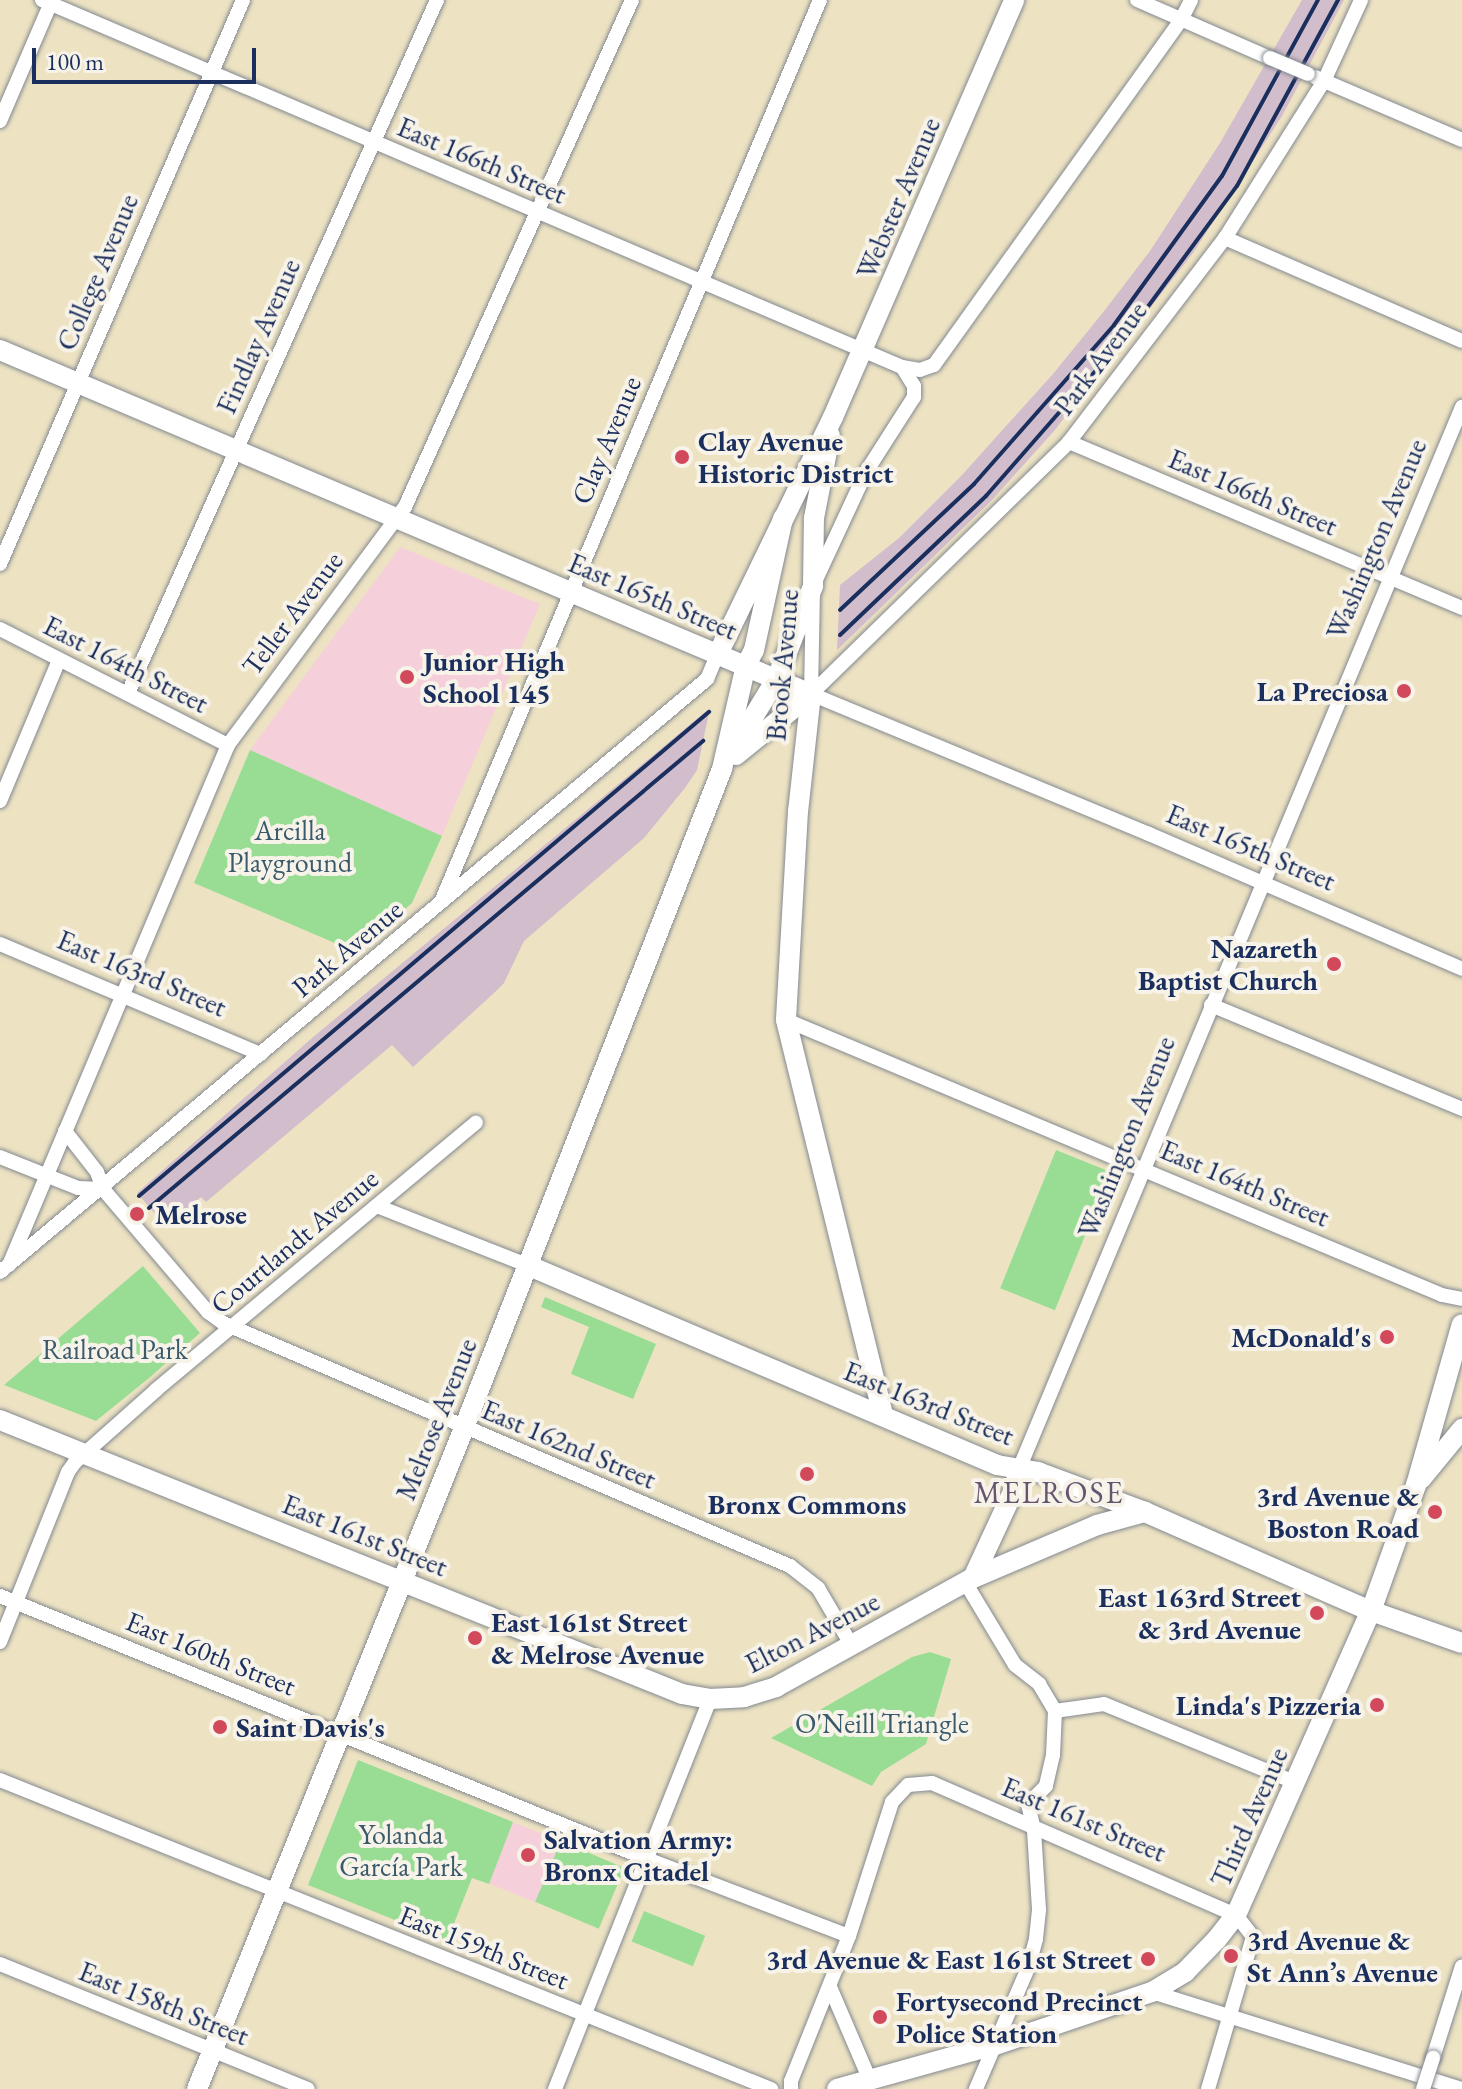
<!DOCTYPE html>
<meta charset="utf-8">
<style>
body{margin:0}
#map{position:relative;width:1462px;height:2089px;overflow:hidden;background:#ede3c3;font-family:"EB Garamond",serif}
div>[style]{position:absolute}
[style*='--x']{left:calc(var(--x)*1px);top:calc(var(--y)*1px);width:calc(var(--w)*1px);rotate:calc(var(--a)*1deg)}
.built>*{inset:0;background:#f5cfda;transform-origin:0 0}
.industrial>*{inset:0;background:#d1bdcb}
.green>*{inset:0;background:#99dd95;transform-origin:0 0}
.roads{filter:drop-shadow(0 0 2px #848990) drop-shadow(0 0 2px #848990)}
.street>*{height:14px;margin:-7px;padding:0 7px;transform-origin:7px;border-radius:7px;background:#fff}
.secondary>*{height:20px;margin:-10px;padding:0 10px;transform-origin:10px;border-radius:10px;background:#fff}
.rail>*{height:4px;margin:-2px;padding:0 2px;transform-origin:2px;border-radius:2px;background:#1b2f5e}
.bridges{filter:drop-shadow(0 0 2px #848990) drop-shadow(0 0 2px #848990)}
.street-bridge>*{height:14px;margin:-7px;padding:0 7px;transform-origin:7px;border-radius:7px;background:#fff}
.dots>*{width:22px;height:22px;translate:-50% -50%;box-sizing:border-box;border:4px solid #f7f3e8;border-radius:50%}
span{translate:-50% -50%;white-space:nowrap;text-align:center;line-height:1.15;-webkit-text-stroke:8px #f7f3e8;paint-order:stroke}
.street-label{font-size:28px;color:#1b2f5e}
.poi-label{font-size:28px;color:#1b2f5e;font-weight:700}
.left{translate:0 -50%;text-align:left}
.right{translate:-100% -50%;text-align:right}
.park-label{font-size:28px;color:#3a5a6c}
.neighbourhood-label{font-size:30px;color:#665570;letter-spacing:2px}
.scale{position:absolute;left:32px;top:48px;width:224px;height:36px;box-sizing:border-box;border:4px solid #1b2f5e;border-top:0;padding-left:10px;font-size:24px;line-height:28px;white-space:nowrap;color:#1b2f5e;-webkit-text-stroke:6px #f7f3e8;paint-order:stroke}
</style>
<div id="map">
<div class="built">
<i style="clip-path:polygon(400px 547px,540px 604px,442px 836px,250px 750px)"></i>
<i style="left:513px;top:1822px;width:52px;height:66px;rotate:22deg"></i>
</div>
<div class="industrial">
<i style="clip-path:polygon(1302px 0,1344px 0,1282px 116px,1193px 253px,1054px 431px,991px 501px,837px 650px,840px 585px,899px 538px,962px 475px,1053px 374px,1105px 310px,1150px 251px,1220px 143px)"></i>
<i style="clip-path:polygon(710px 708px,697px 770px,685px 788px,644px 838px,524px 941px,504px 983px,494px 993px,413px 1067px,392px 1045px,206px 1202px,201px 1197px,166px 1226px,137px 1193px,312px 1038px)"></i>
</div>
<div class="green">
<i style="clip-path:polygon(250px 750px,442px 836px,412px 903px,356px 952px,194px 883px)"></i>
<i style="left:1056px;top:1150px;width:59px;height:149px;rotate:22deg"></i>
<i style="clip-path:polygon(143px 1266px,200px 1333px,149px 1378px,96px 1421px,4px 1385px)"></i>
<i style="clip-path:polygon(545px 1297px,656px 1344px,633px 1399px,571px 1374px,589px 1327px,541px 1307px)"></i>
<i style="clip-path:polygon(930px 1652px,951px 1659px,926px 1744px,881px 1772px,872px 1786px,771px 1738px,912px 1657px)"></i>
<i style="clip-path:polygon(358px 1760px,513px 1822px,489px 1884px,472px 1878px,447px 1941px,308px 1885px)"></i>
<i style="left:561px;top:1841px;width:69px;height:66px;rotate:23deg"></i>
<i style="left:644px;top:1911px;width:66px;height:33px;rotate:22deg"></i>
</div>
<div class="roads">
<div class="street">
<i style="--x:42;--y:0;--w:935;--a:23.11"></i>
<i style="--x:902;--y:367;--w:18;--a:9"></i>
<i style="--x:920;--y:370;--w:15;--a:-20"></i>
<i style="--x:934;--y:365;--w:424;--a:-54.4"></i>
<i style="--x:1181;--y:20;--w:22;--a:-63"></i>
<i style="--x:1137;--y:0;--w:145;--a:23.6"></i>
<i style="--x:1315;--y:77;--w:160;--a:23.2"></i>
<i style="--x:0;--y:121;--w:132;--a:-66.7"></i>
<i style="--x:1225;--y:238;--w:258;--a:23.5"></i>
<i style="--x:1069;--y:442;--w:427;--a:22.9"></i>
<i style="--x:0;--y:564;--w:614;--a:-66.69"></i>
<i style="--x:0;--y:629;--w:256;--a:27"></i>
<i style="--x:128;--y:693;--w:759;--a:-65.97"></i>
<i style="--x:811;--y:694;--w:361;--a:-44.3"></i>
<i style="--x:1069;--y:442;--w:257;--a:-52.6"></i>
<i style="--x:1225;--y:238;--w:186;--a:-57.8"></i>
<i style="--x:1324;--y:81;--w:89;--a:-65.4"></i>
<i style="--x:811;--y:694;--w:366;--a:22.5"></i>
<i style="--x:1149;--y:834;--w:341;--a:23.3"></i>
<i style="--x:811;--y:694;--w:108;--a:-88.9"></i>
<i style="--x:813;--y:586;--w:126;--a:-65.1"></i>
<i style="--x:866;--y:472;--w:89;--a:-57.4"></i>
<i style="--x:914;--y:397;--w:11;--a:-90"></i>
<i style="--x:914;--y:386;--w:22;--a:-122"></i>
<i style="--x:0;--y:801;--w:153;--a:-67.3"></i>
<i style="--x:441;--y:902;--w:978;--a:-67.21"></i>
<i style="--x:0;--y:944;--w:283;--a:22.9"></i>
<i style="--x:1211;--y:1005;--w:272;--a:22.5"></i>
<i style="--x:786;--y:1020;--w:711;--a:22.74"></i>
<i style="--x:1442;--y:1295;--w:20;--a:11"></i>
<i style="--x:65;--y:1131;--w:52;--a:52"></i>
<i style="--x:97;--y:1172;--w:18;--a:71"></i>
<i style="--x:103;--y:1189;--w:162;--a:49.5"></i>
<i style="--x:208;--y:1312;--w:19;--a:36"></i>
<i style="--x:223;--y:1323;--w:617;--a:23.2"></i>
<i style="--x:790;--y:1566;--w:36;--a:38"></i>
<i style="--x:818;--y:1588;--w:67;--a:59.6"></i>
<i style="--x:0;--y:1157;--w:84;--a:21.7"></i>
<i style="--x:78;--y:1188;--w:25;--a:2"></i>
<i style="--x:377;--y:1206;--w:161;--a:21.5"></i>
<i style="--x:9;--y:1265;--w:564;--a:-67.16"></i>
<i style="--x:228;--y:745;--w:297;--a:-53.4"></i>
<i style="--x:405;--y:507;--w:555;--a:-65.88"></i>
<i style="--x:0;--y:1272;--w:923;--a:-39.99"></i>
<i style="--x:707;--y:679;--w:25;--a:-67"></i>
<i style="--x:1019;--y:1469;--w:1151;--a:-67.36"></i>
<i style="--x:965;--y:1582;--w:97;--a:58.9"></i>
<i style="--x:1015;--y:1665;--w:31;--a:38"></i>
<i style="--x:1039;--y:1684;--w:31;--a:59"></i>
<i style="--x:1055;--y:1711;--w:44;--a:92.6"></i>
<i style="--x:1053;--y:1755;--w:32;--a:103"></i>
<i style="--x:1046;--y:1786;--w:25;--a:135"></i>
<i style="--x:1028;--y:1804;--w:27;--a:77"></i>
<i style="--x:1034;--y:1830;--w:80;--a:86.4"></i>
<i style="--x:1039;--y:1910;--w:29;--a:96"></i>
<i style="--x:1036;--y:1939;--w:30;--a:105"></i>
<i style="--x:1028;--y:1968;--w:132;--a:113.3"></i>
<i style="--x:0;--y:1596;--w:698;--a:22.12"></i>
<i style="--x:647;--y:1859;--w:216;--a:20.9"></i>
<i style="--x:0;--y:1642;--w:183;--a:-68.2"></i>
<i style="--x:68;--y:1472;--w:12;--a:-55"></i>
<i style="--x:75;--y:1462;--w:108;--a:-41.6"></i>
<i style="--x:156;--y:1390;--w:417;--a:-39.9"></i>
<i style="--x:1055;--y:1711;--w:49;--a:-8.1"></i>
<i style="--x:1104;--y:1704;--w:209;--a:22.3"></i>
<i style="--x:0;--y:1780;--w:831;--a:21.84"></i>
<i style="--x:0;--y:1964;--w:332;--a:22.1"></i>
<i style="--x:830;--y:1987;--w:99;--a:66.8"></i>
<i style="--x:1152;--y:1992;--w:325;--a:17.4"></i>
<i style="--x:1433;--y:2058;--w:96;--a:-72.5"></i>
<i style="--x:555;--y:2089;--w:420;--a:-68.3"></i>
<i style="--x:791;--y:2089;--w:8;--a:-90"></i>
<i style="--x:791;--y:2081;--w:156;--a:-68.2"></i>
<i style="--x:849;--y:1936;--w:141;--a:-72.2"></i>
<i style="--x:892;--y:1802;--w:23;--a:-47"></i>
<i style="--x:908;--y:1785;--w:24;--a:-5"></i>
<i style="--x:932;--y:1783;--w:331;--a:23.5"></i>
<i style="--x:1236;--y:1915;--w:28;--a:52"></i>
<i style="--x:1253;--y:1937;--w:159;--a:106.5"></i>
</div>
<div class="secondary">
<i style="--x:0;--y:350;--w:881;--a:22.99"></i>
<i style="--x:717;--y:656;--w:266;--a:-64.1"></i>
<i style="--x:833;--y:417;--w:455;--a:-66.5"></i>
<i style="--x:811;--y:694;--w:118;--a:96.3"></i>
<i style="--x:798;--y:811;--w:209;--a:93.3"></i>
<i style="--x:786;--y:1020;--w:407;--a:76.2"></i>
<i style="--x:732;--y:752;--w:87;--a:-58.7"></i>
<i style="--x:777;--y:678;--w:99;--a:-68.6"></i>
<i style="--x:813;--y:586;--w:68;--a:-89.2"></i>
<i style="--x:814;--y:518;--w:84;--a:-79"></i>
<i style="--x:736;--y:755;--w:97;--a:-39.1"></i>
<i style="--x:527;--y:1265;--w:511;--a:23.05"></i>
<i style="--x:997;--y:1465;--w:42;--a:9.7"></i>
<i style="--x:1038;--y:1472;--w:114;--a:20.5"></i>
<i style="--x:1145;--y:1512;--w:247;--a:23.7"></i>
<i style="--x:1371;--y:1611;--w:96;--a:19.4"></i>
<i style="--x:0;--y:1420;--w:735;--a:21.89"></i>
<i style="--x:682;--y:1694;--w:28;--a:10"></i>
<i style="--x:710;--y:1699;--w:34;--a:-3"></i>
<i style="--x:744;--y:1697;--w:34;--a:-17"></i>
<i style="--x:776;--y:1687;--w:225;--a:-29"></i>
<i style="--x:973;--y:1578;--w:135;--a:-23.1"></i>
<i style="--x:1097;--y:1525;--w:50;--a:-15.2"></i>
<i style="--x:1421;--y:1479;--w:65;--a:-50.6"></i>
<i style="--x:973;--y:1578;--w:95;--a:-65.1"></i>
<i style="--x:1013;--y:1492;--w:24;--a:-75"></i>
<i style="--x:197;--y:2089;--w:713;--a:-68"></i>
<i style="--x:464;--y:1428;--w:708;--a:-68.62"></i>
<i style="--x:722;--y:769;--w:107;--a:-77"></i>
<i style="--x:746;--y:665;--w:17;--a:-62"></i>
<i style="--x:754;--y:650;--w:135;--a:-77.6"></i>
<i style="--x:837;--y:2089;--w:164;--a:-15.6"></i>
<i style="--x:995;--y:2045;--w:166;--a:-18.7"></i>
<i style="--x:1152;--y:1992;--w:39;--a:-31"></i>
<i style="--x:1185;--y:1972;--w:46;--a:-45.9"></i>
<i style="--x:1217;--y:1939;--w:31;--a:-52"></i>
<i style="--x:1236;--y:1915;--w:333;--a:-66.1"></i>
<i style="--x:1371;--y:1611;--w:134;--a:-70.3"></i>
<i style="--x:1416;--y:1485;--w:167;--a:-74.1"></i>
</div>
</div>
<div class="rail">
<i style="--x:840;--y:610;--w:184;--a:-43.2"></i>
<i style="--x:974;--y:484;--w:212;--a:-48.6"></i>
<i style="--x:1114;--y:325;--w:184;--a:-54.1"></i>
<i style="--x:1222;--y:176;--w:200;--a:-61.4"></i>
<i style="--x:840;--y:635;--w:202;--a:-43.6"></i>
<i style="--x:986;--y:496;--w:214;--a:-48.8"></i>
<i style="--x:1127;--y:335;--w:185;--a:-53.6"></i>
<i style="--x:1237;--y:186;--w:212;--a:-61.5"></i>
<i style="--x:139;--y:1196;--w:748;--a:-40.34"></i>
<i style="--x:149;--y:1208;--w:725;--a:-40.13"></i>
</div>
<div class="bridges">
<div class="street-bridge">
<i style="--x:1270;--y:58;--w:41;--a:22.8"></i>
<i style="--x:1423;--y:2089;--w:33;--a:-72"></i>
</div>
</div>
<div class="dots">
<i style="left:682px;top:457px;background:#d1495b"></i>
<i style="left:407px;top:677px;background:#d1495b"></i>
<i style="left:1404px;top:691px;background:#d1495b"></i>
<i style="left:1334px;top:964px;background:#d1495b"></i>
<i style="left:137px;top:1214px;background:#d1495b"></i>
<i style="left:1387px;top:1337px;background:#d1495b"></i>
<i style="left:807px;top:1474px;background:#d1495b"></i>
<i style="left:1435px;top:1512px;background:#d1495b"></i>
<i style="left:1317px;top:1613px;background:#d1495b"></i>
<i style="left:475px;top:1638px;background:#d1495b"></i>
<i style="left:1377px;top:1705px;background:#d1495b"></i>
<i style="left:220px;top:1727px;background:#d1495b"></i>
<i style="left:528px;top:1855px;background:#d1495b"></i>
<i style="left:1231px;top:1956px;background:#d1495b"></i>
<i style="left:1148px;top:1959px;background:#d1495b"></i>
<i style="left:880px;top:2017px;background:#d1495b"></i>
</div>
<div class="street-label">
<span style="left:482px;top:160px;rotate:23deg">East 166th Street</span>
<span style="left:898px;top:198px;rotate:-67deg">Webster Avenue</span>
<span style="left:97px;top:272px;rotate:-67deg">College Avenue</span>
<span style="left:258px;top:336px;rotate:-66deg">Findlay Avenue</span>
<span style="left:1100px;top:358px;rotate:-53deg">Park Avenue</span>
<span style="left:606px;top:440px;rotate:-67deg">Clay Avenue</span>
<span style="left:1253px;top:492px;rotate:23deg">East 166th Street</span>
<span style="left:1376px;top:539px;rotate:-67deg">Washington Avenue</span>
<span style="left:653px;top:596px;rotate:23deg">East 165th Street</span>
<span style="left:292px;top:613px;rotate:-53deg">Teller Avenue</span>
<span style="left:126px;top:664px;rotate:27deg">East 164th Street</span>
<span style="left:782px;top:665px;rotate:-85deg">Brook Avenue</span>
<span style="left:1251px;top:847px;rotate:23deg">East 165th Street</span>
<span style="left:347px;top:948px;rotate:-40deg">Park Avenue</span>
<span style="left:142px;top:973px;rotate:23deg">East 163rd Street</span>
<span style="left:1126px;top:1137px;rotate:-68deg">Washington Avenue</span>
<span style="left:1245px;top:1183px;rotate:23deg">East 164th Street</span>
<span style="left:294px;top:1241px;rotate:-40deg">Courtlandt Avenue</span>
<span style="left:929px;top:1403px;rotate:22deg">East 163rd Street</span>
<span style="left:436px;top:1419px;rotate:-68deg">Melrose Avenue</span>
<span style="left:569px;top:1444px;rotate:23deg">East 162nd Street</span>
<span style="left:365px;top:1535px;rotate:22deg">East 161st Street</span>
<span style="left:812px;top:1632px;rotate:-27deg">Elton Avenue</span>
<span style="left:211px;top:1653px;rotate:22deg">East 160th Street</span>
<span style="left:1249px;top:1817px;rotate:-66deg">Third Avenue</span>
<span style="left:1084px;top:1819px;rotate:23deg">East 161st Street</span>
<span style="left:484px;top:1947px;rotate:22deg">East 159th Street</span>
<span style="left:164px;top:2003px;rotate:22deg">East 158th Street</span>
</div>
<div class="poi-label">
<span class="left" style="left:698px;top:457px">Clay Avenue<br>Historic District</span>
<span class="left" style="left:423px;top:677px">Junior High<br>School 145</span>
<span class="right" style="left:1388px;top:691px">La Preciosa</span>
<span class="right" style="left:1318px;top:964px">Nazareth<br>Baptist Church</span>
<span class="left" style="left:155px;top:1214px">Melrose</span>
<span class="right" style="left:1371px;top:1337px">McDonald's</span>
<span class="right" style="left:1419px;top:1512px">3rd Avenue &amp;<br>Boston Road</span>
<span style="left:807px;top:1504px">Bronx Commons</span>
<span class="right" style="left:1301px;top:1613px">East 163rd Street<br>&amp; 3rd Avenue</span>
<span class="left" style="left:491px;top:1638px">East 161st Street<br>&amp; Melrose Avenue</span>
<span class="right" style="left:1361px;top:1705px">Linda's Pizzeria</span>
<span class="left" style="left:236px;top:1727px">Saint Davis's</span>
<span class="left" style="left:544px;top:1855px">Salvation Army:<br>Bronx Citadel</span>
<span class="left" style="left:1247px;top:1956px">3rd Avenue &amp;<br>St Ann’s Avenue</span>
<span class="right" style="left:1132px;top:1959px">3rd Avenue &amp; East 161st Street</span>
<span class="left" style="left:896px;top:2017px">Fortysecond Precinct<br>Police Station</span>
</div>
<div class="park-label">
<span style="left:290px;top:846px">Arcilla<br>Playground</span>
<span style="left:115px;top:1349px">Railroad Park</span>
<span style="left:882px;top:1723px">O'Neill Triangle</span>
<span style="left:401px;top:1850px">Yolanda<br>García Park</span>
</div>
<div class="neighbourhood-label">
<span style="left:1049px;top:1493px">MELROSE</span>
</div>
<div class="scale">100 m</div>
</div>
